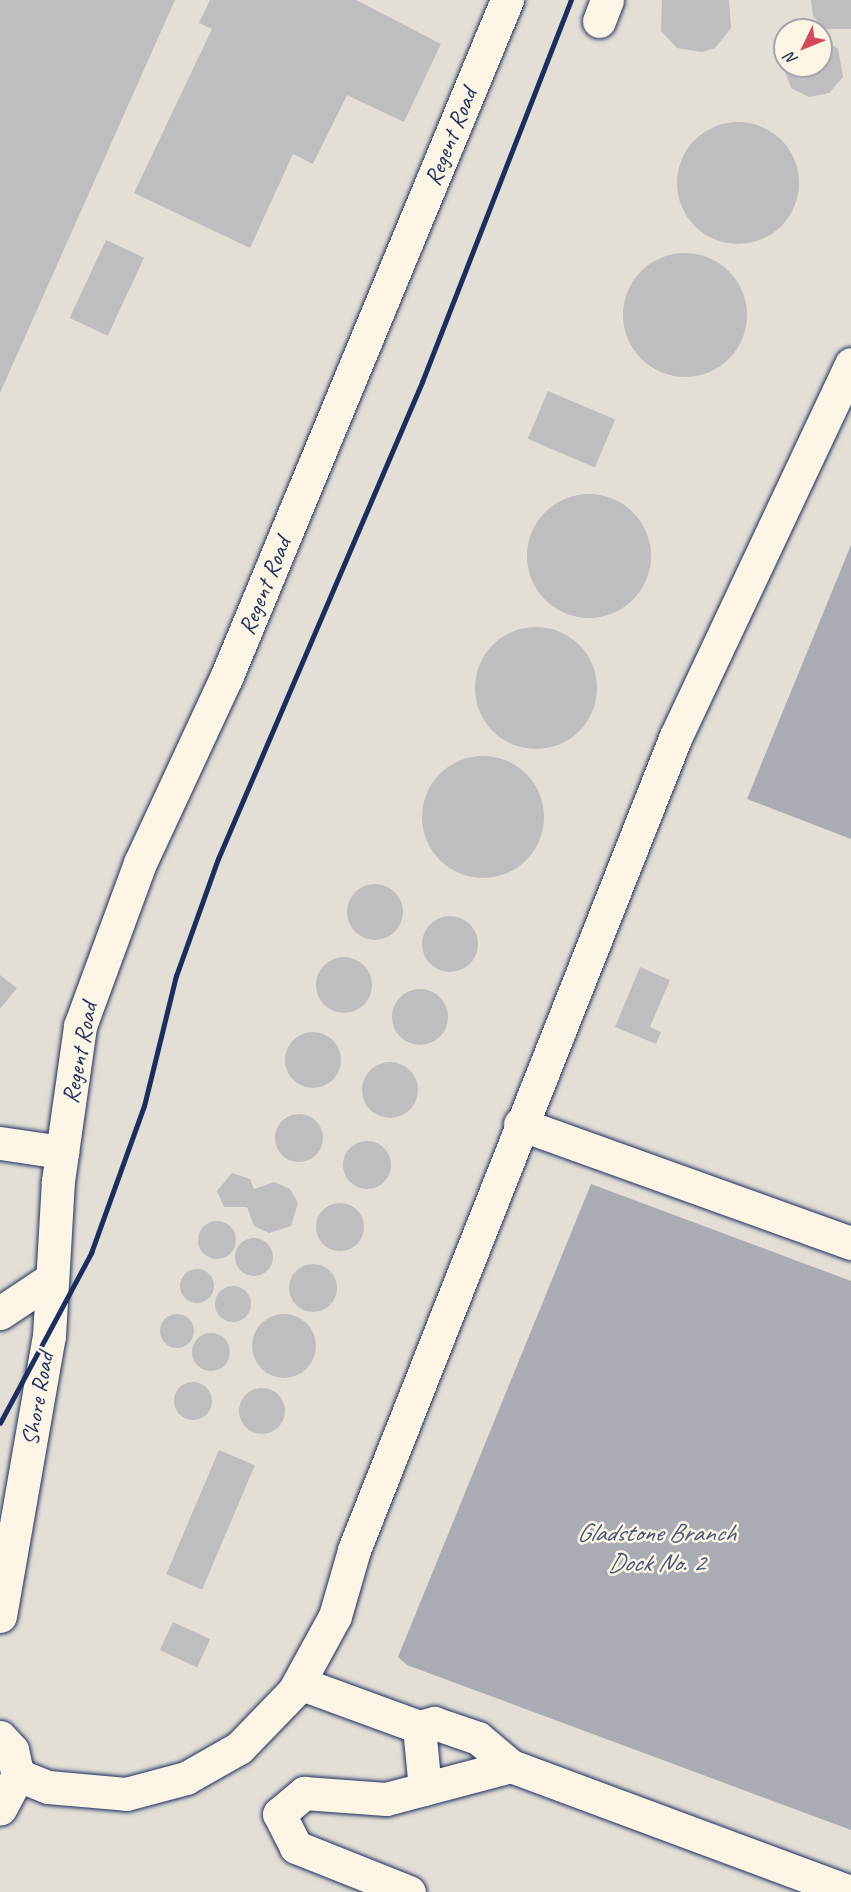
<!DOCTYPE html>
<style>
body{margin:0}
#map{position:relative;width:851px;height:1892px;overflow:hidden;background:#f3ede0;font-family:Caveat,sans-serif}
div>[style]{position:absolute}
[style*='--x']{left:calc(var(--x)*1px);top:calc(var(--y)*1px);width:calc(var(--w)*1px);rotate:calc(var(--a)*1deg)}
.built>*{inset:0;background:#e3dfd6}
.water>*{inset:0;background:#a9acb3}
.building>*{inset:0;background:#bebec0;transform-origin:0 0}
.round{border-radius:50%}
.roads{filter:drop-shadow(0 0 2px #1b2f5e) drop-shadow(0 0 2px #1b2f5e)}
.minor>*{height:33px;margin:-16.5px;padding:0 16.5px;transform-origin:16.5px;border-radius:16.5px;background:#fcf5e5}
.rail>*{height:4.5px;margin:-2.25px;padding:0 2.25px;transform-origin:2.25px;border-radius:2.25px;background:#1b2f5e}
span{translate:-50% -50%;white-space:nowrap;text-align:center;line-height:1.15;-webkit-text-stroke:5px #fcf5e5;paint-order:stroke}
.street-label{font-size:24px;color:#1b2f5e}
.water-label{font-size:26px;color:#465478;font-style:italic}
.north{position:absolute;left:773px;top:18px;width:60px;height:60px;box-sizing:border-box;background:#fcf5e5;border:2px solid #a2a6af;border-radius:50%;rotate:227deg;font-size:16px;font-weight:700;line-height:24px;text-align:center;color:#1b2f5e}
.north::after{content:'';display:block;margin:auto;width:21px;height:27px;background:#d1495b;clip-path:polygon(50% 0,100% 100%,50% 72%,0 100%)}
</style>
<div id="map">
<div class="built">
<i style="clip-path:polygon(evenodd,0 0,851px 0,851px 1892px,0 1892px,0 0,785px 30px,821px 30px,821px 66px,785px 66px,785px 30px)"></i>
</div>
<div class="water">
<i style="clip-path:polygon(851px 545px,851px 839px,747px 799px)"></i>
<i style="clip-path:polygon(591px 1184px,851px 1281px,851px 1830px,407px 1665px,398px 1657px)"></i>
</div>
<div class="building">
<i style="clip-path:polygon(0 0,175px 0,0 393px)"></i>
<i style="clip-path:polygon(210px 0,356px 0,441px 44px,404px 122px,347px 95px,313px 164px,293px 154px,250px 248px,134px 193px,212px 29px,199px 23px)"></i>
<i style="clip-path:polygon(662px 0,729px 0,731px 28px,715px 48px,702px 52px,677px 48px,661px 31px)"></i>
<i style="clip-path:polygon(811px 0,851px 0,851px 29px,824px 29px,813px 16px)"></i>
<i style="clip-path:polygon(821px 37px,838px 49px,843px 77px,829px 93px,809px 97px,791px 88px,783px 66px,821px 66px)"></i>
<i class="round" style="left:677px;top:122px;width:122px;height:122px"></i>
<i style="left:106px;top:240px;width:42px;height:86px;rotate:25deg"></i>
<i class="round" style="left:623px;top:253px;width:124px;height:124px"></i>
<i style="left:548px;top:391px;width:73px;height:52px;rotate:23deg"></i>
<i class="round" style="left:527px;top:494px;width:124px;height:124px"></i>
<i class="round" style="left:475px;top:627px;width:122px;height:122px"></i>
<i class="round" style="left:422px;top:756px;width:122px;height:122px"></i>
<i class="round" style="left:347px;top:884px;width:56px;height:56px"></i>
<i class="round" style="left:422px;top:916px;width:56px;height:56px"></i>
<i class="round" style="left:316px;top:957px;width:56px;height:56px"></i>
<i style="clip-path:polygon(640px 967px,670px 980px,650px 1027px,661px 1032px,656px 1044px,615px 1027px)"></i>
<i style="clip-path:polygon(0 975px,17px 988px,0 1009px)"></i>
<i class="round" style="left:392px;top:989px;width:56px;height:56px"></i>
<i class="round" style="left:285px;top:1032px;width:56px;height:56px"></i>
<i class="round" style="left:362px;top:1062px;width:56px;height:56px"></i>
<i class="round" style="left:275px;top:1114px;width:48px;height:48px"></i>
<i class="round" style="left:343px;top:1141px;width:48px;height:48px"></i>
<i style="clip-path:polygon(232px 1173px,250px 1179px,254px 1189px,274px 1182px,290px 1189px,298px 1203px,291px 1226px,269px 1233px,254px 1226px,247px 1207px,224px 1207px,217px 1191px)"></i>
<i class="round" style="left:316px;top:1203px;width:48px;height:48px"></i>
<i class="round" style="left:198px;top:1221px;width:38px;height:38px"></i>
<i class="round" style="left:235px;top:1238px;width:38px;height:38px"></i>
<i class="round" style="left:289px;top:1264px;width:48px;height:48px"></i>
<i class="round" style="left:180px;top:1269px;width:34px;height:34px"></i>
<i class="round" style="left:215px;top:1286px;width:36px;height:36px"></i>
<i class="round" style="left:160px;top:1314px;width:34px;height:34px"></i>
<i class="round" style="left:252px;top:1314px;width:64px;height:64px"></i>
<i class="round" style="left:192px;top:1333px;width:38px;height:38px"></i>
<i class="round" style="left:174px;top:1382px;width:38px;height:38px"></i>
<i class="round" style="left:239px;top:1388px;width:46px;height:46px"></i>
<i style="left:219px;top:1450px;width:39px;height:135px;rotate:23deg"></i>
<i style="left:173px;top:1622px;width:41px;height:31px;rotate:25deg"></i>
</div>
<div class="roads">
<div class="minor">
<i style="--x:599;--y:21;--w:22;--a:-69"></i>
<i style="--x:520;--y:1124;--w:352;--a:19.8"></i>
<i style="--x:0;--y:1143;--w:63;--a:8.3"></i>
<i style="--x:0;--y:1313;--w:61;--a:-33.7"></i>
<i style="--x:0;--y:1616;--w:284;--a:-80.1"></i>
<i style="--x:49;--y:1336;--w:155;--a:-86.7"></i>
<i style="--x:58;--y:1181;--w:157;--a:-81.9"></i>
<i style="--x:80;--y:1026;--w:174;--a:-69.8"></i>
<i style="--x:140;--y:863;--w:204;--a:-65.1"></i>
<i style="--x:226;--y:678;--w:734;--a:-67.49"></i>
<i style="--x:299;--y:1683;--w:128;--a:20.1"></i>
<i style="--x:419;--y:1727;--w:16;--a:-15"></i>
<i style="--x:434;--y:1723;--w:46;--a:18.8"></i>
<i style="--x:478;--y:1738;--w:43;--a:40.3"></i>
<i style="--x:511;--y:1766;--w:361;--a:20.4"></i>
<i style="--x:419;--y:1727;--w:62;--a:84.5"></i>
<i style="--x:0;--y:1737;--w:18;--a:47"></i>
<i style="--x:12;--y:1750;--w:26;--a:77"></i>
<i style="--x:18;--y:1775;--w:38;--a:118"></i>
<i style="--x:18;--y:1775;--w:32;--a:22"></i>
<i style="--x:48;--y:1787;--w:78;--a:5.1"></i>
<i style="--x:126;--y:1794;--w:62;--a:-14.9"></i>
<i style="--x:186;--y:1778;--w:61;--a:-29.5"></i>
<i style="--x:239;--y:1748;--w:79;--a:-46"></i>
<i style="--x:294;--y:1691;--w:85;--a:-61.3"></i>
<i style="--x:335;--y:1616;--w:69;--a:-73.9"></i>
<i style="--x:354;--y:1550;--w:875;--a:-68.42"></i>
<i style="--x:676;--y:736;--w:411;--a:-64.8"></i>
<i style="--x:409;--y:1892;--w:122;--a:-158.3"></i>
<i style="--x:296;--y:1847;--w:37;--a:-117"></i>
<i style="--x:279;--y:1814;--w:33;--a:-40"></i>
<i style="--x:304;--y:1793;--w:82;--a:4.2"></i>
<i style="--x:386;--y:1799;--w:129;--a:-14.8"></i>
</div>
</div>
<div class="rail">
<i style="--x:0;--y:1423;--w:193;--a:-61.8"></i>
<i style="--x:91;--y:1253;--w:156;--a:-70.2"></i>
<i style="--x:144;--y:1106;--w:134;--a:-76.2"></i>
<i style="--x:176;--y:976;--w:124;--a:-70.3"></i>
<i style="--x:218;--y:859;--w:519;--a:-66.84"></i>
<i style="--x:422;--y:382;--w:410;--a:-68.7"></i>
</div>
<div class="street-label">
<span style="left:451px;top:137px;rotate:-68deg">Regent Road</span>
<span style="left:265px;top:586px;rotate:-68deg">Regent Road</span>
<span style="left:80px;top:1053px;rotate:-79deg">Regent Road</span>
<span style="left:38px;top:1399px;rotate:-80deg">Shore Road</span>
</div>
<div class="water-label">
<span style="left:656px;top:1548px">Gladstone Branch<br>Dock No. 2</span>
</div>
<div class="north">N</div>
</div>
